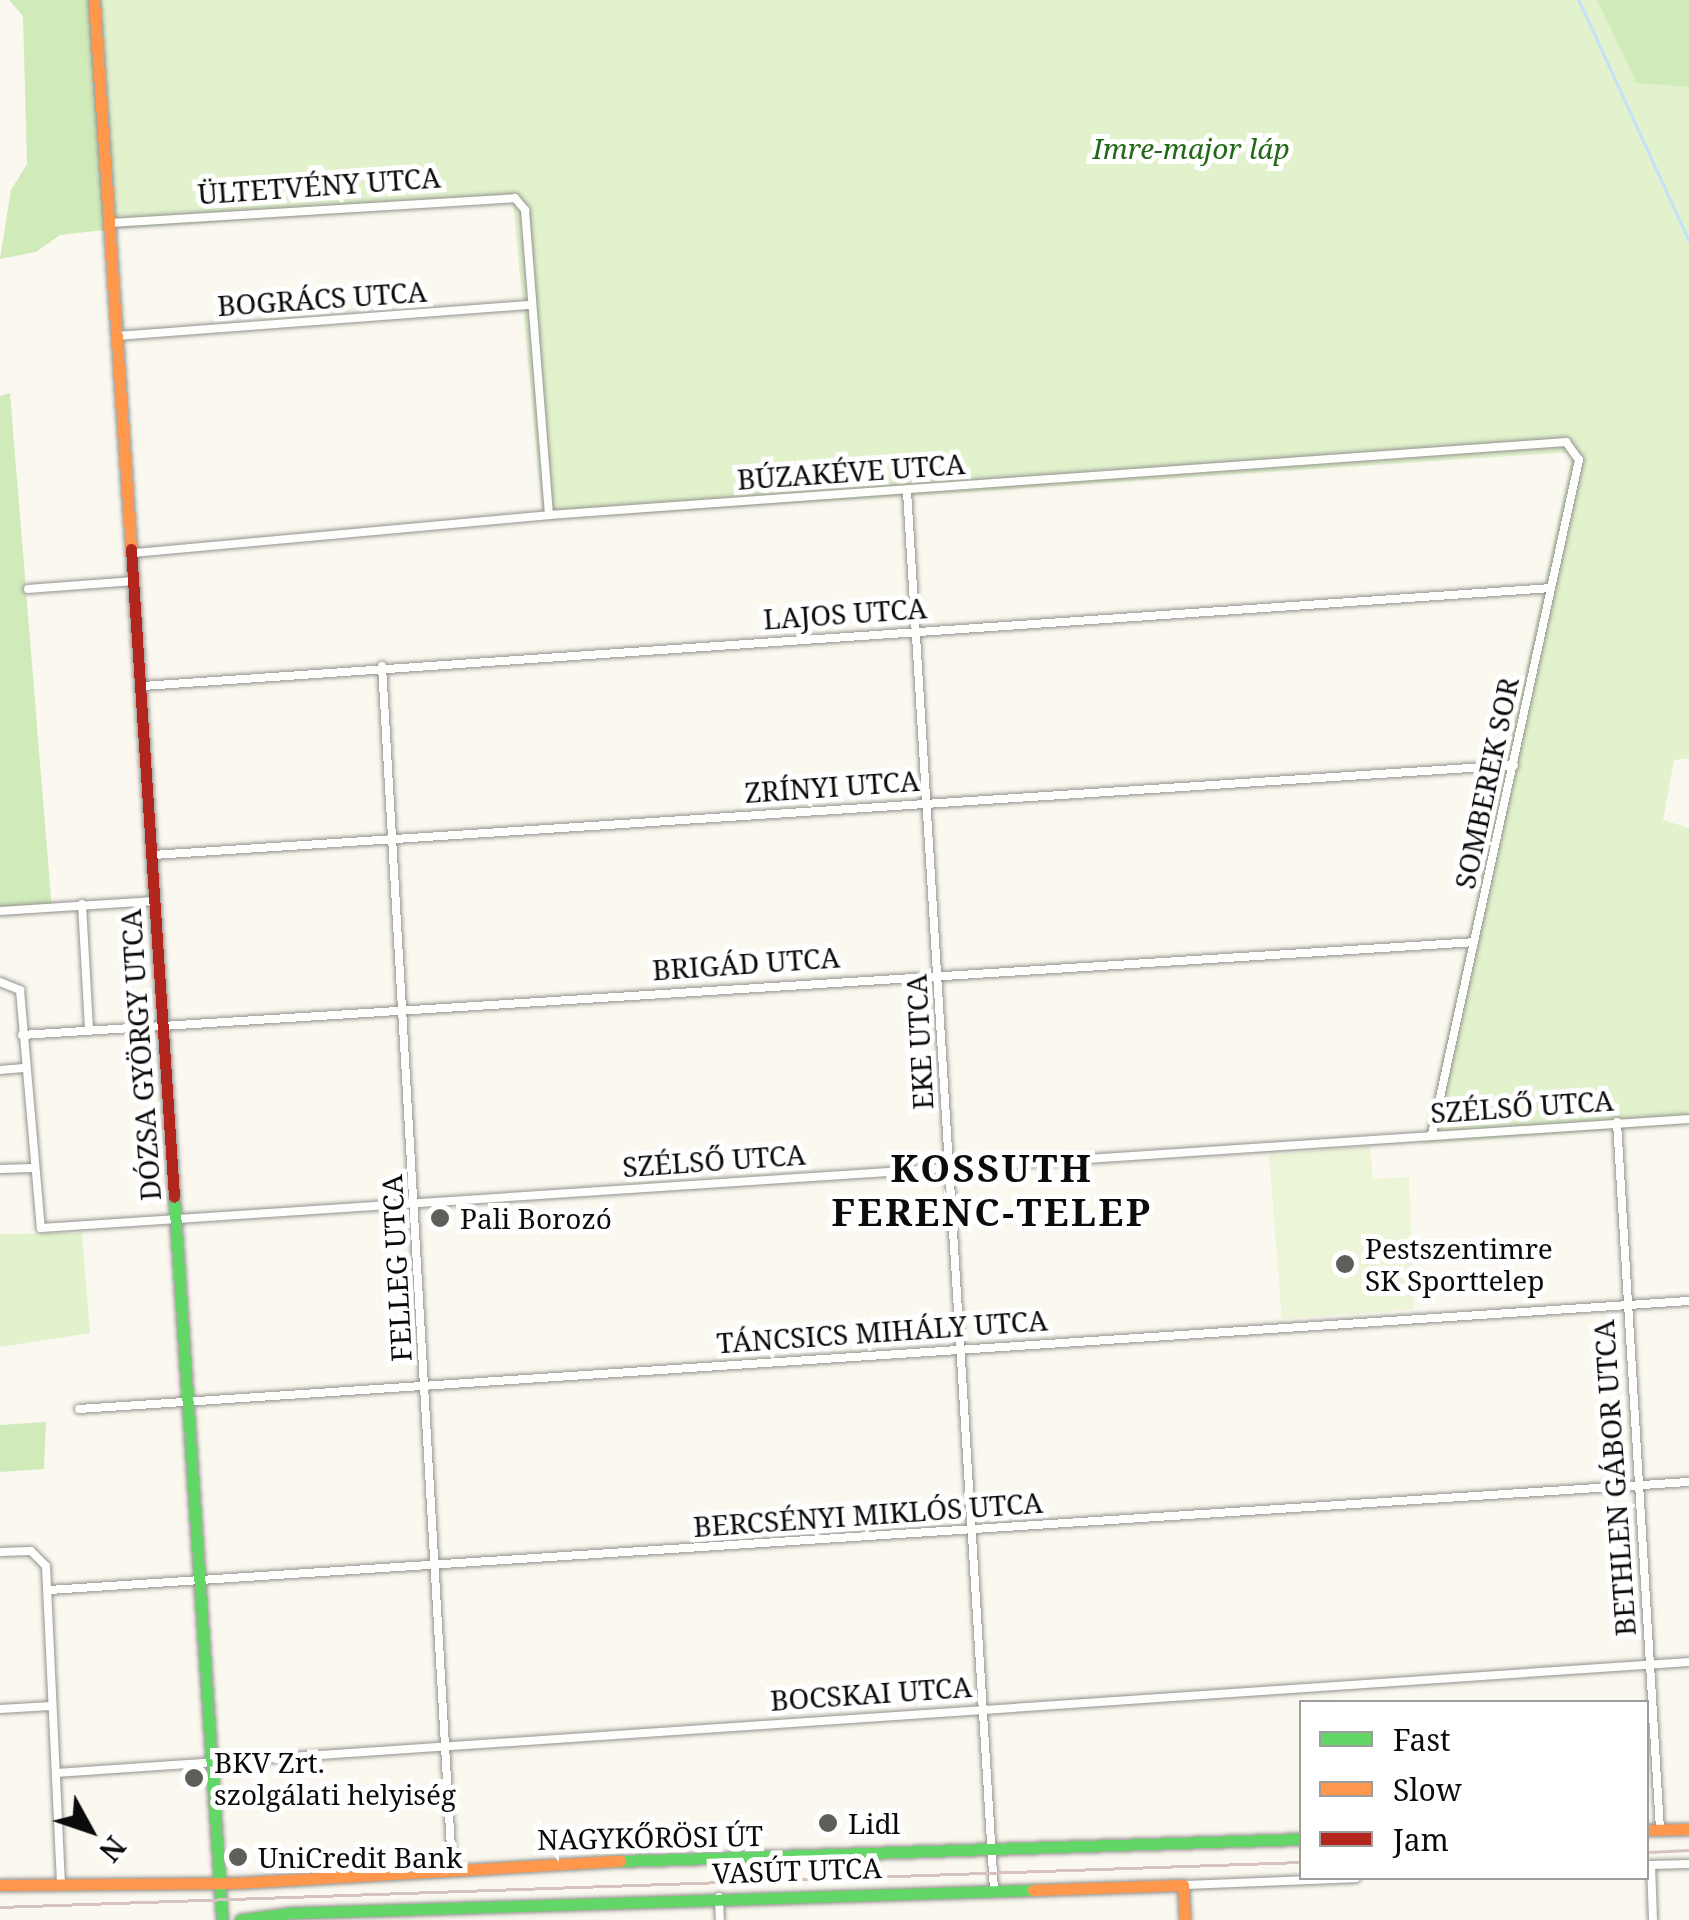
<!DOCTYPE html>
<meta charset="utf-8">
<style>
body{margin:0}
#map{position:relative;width:1689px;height:1920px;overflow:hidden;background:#faf8ef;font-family:"Noto Serif",serif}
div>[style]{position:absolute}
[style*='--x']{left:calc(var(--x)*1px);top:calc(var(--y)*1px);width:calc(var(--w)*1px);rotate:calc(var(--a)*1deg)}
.green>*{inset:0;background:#e1f2cc}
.forest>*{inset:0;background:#d0eaba}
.pitch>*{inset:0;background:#ecf5d7}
.stream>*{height:2.5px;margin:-1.25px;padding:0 1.25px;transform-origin:1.25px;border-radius:1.25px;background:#c1e2f8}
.roads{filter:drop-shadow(0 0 2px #93928e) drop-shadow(0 0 2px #93928e)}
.street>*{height:8px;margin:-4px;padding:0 4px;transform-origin:4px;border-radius:4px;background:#fefefd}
.fast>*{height:11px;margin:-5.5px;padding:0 5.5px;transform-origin:5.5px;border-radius:5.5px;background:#63d668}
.slow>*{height:11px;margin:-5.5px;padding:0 5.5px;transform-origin:5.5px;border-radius:5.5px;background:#ff974d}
.jam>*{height:11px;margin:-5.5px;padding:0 5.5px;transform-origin:5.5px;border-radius:5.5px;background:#b3261e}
.rail>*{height:2.5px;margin:-1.25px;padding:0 1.25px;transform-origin:1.25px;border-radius:1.25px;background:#d8c2c1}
.dots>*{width:28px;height:28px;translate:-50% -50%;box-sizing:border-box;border:5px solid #fff;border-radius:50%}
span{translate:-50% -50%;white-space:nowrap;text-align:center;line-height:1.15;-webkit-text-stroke:10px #fff;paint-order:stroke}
.park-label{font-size:28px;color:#236816;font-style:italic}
.street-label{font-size:28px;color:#0b0b0b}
.poi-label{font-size:28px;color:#0b0b0b}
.left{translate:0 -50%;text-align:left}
.district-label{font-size:38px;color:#0b0b0b;font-weight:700;letter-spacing:2.5px}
.legend{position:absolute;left:1299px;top:1700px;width:350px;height:180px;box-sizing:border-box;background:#fff;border:2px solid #9d9d9d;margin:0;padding:12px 18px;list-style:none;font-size:30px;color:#0b0b0b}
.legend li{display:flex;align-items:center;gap:20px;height:50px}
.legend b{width:50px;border:2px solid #9d9d9d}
.north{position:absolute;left:40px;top:1780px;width:100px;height:100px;-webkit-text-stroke:8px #fff;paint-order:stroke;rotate:130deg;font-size:28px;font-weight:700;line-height:40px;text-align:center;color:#0b0b0b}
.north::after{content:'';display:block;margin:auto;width:35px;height:45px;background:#0b0b0b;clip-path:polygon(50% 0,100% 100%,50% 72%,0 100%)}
</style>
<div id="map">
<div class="green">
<i style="clip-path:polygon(101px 0,1689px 0,1689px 758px,1674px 760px,1663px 820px,1689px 828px,1689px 1124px,1424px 1144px,1573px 452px,543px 520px,513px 202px,104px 230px)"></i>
<i style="clip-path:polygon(82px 1233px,90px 1333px,0 1347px,0 1234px)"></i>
</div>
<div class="forest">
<i style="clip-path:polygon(9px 0,101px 0,104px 230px,60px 235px,36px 252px,0 259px,11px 190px,27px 164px,23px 16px)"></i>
<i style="clip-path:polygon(1597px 0,1689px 0,1689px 87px,1637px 83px)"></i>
<i style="clip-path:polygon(10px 393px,52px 911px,0 913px,0 396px)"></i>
<i style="clip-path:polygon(46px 1422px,44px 1469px,0 1472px,0 1425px)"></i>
</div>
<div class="pitch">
<i style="clip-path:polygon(1370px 1146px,1373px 1179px,1409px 1177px,1414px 1309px,1282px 1319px,1269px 1155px)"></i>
</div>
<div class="stream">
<i style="--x:1579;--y:0;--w:264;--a:65.4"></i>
</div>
<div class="roads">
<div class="street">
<i style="--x:110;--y:223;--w:406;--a:-3.5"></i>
<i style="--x:515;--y:198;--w:16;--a:50"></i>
<i style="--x:525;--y:210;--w:306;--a:85.5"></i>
<i style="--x:117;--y:336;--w:415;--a:-4.3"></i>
<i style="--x:907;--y:491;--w:1402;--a:86.44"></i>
<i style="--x:134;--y:553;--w:417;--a:-5.2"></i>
<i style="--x:549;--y:515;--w:1020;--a:-4.11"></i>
<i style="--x:1566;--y:442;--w:22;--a:54"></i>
<i style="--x:1579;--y:460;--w:690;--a:102.3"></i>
<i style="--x:28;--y:589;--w:106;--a:-4.3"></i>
<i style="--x:382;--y:666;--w:1203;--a:86.66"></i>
<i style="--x:143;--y:686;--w:1411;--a:-3.98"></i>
<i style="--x:153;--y:855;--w:1364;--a:-3.78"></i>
<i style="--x:82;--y:904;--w:127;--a:86.8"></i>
<i style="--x:0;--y:911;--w:155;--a:-3.7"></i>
<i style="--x:0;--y:982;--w:22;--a:22"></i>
<i style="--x:20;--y:990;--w:239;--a:85"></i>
<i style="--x:41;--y:1228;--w:1652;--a:-3.78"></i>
<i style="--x:22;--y:1035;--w:1455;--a:-3.66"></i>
<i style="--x:0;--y:1070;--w:24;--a:-5"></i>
<i style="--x:1617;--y:1122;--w:709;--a:86.52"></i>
<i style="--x:0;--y:1169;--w:32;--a:-2"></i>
<i style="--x:79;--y:1409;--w:1614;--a:-3.84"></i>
<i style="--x:0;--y:1552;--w:31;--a:-2"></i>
<i style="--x:31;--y:1551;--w:21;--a:45"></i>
<i style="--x:46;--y:1566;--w:316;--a:87.3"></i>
<i style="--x:49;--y:1590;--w:1644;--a:-3.77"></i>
<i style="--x:0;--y:1709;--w:51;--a:-3.4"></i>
<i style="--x:56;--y:1773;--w:1637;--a:-3.89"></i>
<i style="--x:1649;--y:1865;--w:40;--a:-1.4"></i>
<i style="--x:1651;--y:1865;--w:55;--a:87.9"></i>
<i style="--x:1183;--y:1885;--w:173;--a:-2.3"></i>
<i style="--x:719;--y:1897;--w:23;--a:88"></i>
</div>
<div class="fast">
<i style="--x:174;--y:1197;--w:725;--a:86.2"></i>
<i style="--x:620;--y:1861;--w:682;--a:-1.85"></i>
<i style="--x:240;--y:1920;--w:49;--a:-8.1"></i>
<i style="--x:289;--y:1913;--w:744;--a:-1.77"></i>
</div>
<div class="slow">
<i style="--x:94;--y:0;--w:550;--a:86.14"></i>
<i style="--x:1646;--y:1830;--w:43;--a:-1.3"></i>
<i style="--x:0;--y:1885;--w:235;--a:-0.5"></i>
<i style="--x:235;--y:1883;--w:386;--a:-3.3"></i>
<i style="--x:1033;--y:1890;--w:150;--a:-1.9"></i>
<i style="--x:1183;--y:1885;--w:35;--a:87"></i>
</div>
<div class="jam">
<i style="--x:131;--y:549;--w:649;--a:86.2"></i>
</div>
</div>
<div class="rail">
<i style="--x:1646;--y:1852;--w:43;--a:-2.7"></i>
<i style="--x:0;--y:1907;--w:1303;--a:-1.98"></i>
</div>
<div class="dots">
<i style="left:440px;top:1218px;background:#5f5e5b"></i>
<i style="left:1345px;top:1264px;background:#5f5e5b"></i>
<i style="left:194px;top:1778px;background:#5f5e5b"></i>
<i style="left:828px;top:1823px;background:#5f5e5b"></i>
<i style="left:238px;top:1857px;background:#5f5e5b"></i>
</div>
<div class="park-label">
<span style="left:1191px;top:148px">Imre-major láp</span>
</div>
<div class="street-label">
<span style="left:319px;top:185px;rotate:-4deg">ÜLTETVÉNY UTCA</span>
<span style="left:322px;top:298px;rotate:-4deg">BOGRÁCS UTCA</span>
<span style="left:851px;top:471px;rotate:-4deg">BÚZAKÉVE UTCA</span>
<span style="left:845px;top:613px;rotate:-4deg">LAJOS UTCA</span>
<span style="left:1486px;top:783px;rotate:-78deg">SOMBEREK SOR</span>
<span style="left:832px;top:786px;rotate:-4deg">ZRÍNYI UTCA</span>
<span style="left:746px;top:963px;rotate:-4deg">BRIGÁD UTCA</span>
<span style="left:919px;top:1042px;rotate:-93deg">EKE UTCA</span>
<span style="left:140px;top:1055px;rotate:-94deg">DÓZSA GYÖRGY UTCA</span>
<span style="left:1522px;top:1106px;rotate:-4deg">SZÉLSŐ UTCA</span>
<span style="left:714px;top:1160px;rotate:-4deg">SZÉLSŐ UTCA</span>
<span style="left:396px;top:1268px;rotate:-93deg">FELLEG UTCA</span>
<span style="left:882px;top:1331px;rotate:-4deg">TÁNCSICS MIHÁLY UTCA</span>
<span style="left:1614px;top:1478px;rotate:-94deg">BETHLEN GÁBOR UTCA</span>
<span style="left:868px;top:1514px;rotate:-4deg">BERCSÉNYI MIKLÓS UTCA</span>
<span style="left:871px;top:1693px;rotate:-4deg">BOCSKAI UTCA</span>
<span style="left:650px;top:1837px;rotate:-1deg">NAGYKŐRÖSI ÚT</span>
<span style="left:797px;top:1870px;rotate:-2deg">VASÚT UTCA</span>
</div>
<div class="poi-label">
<span class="left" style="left:460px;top:1218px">Pali Borozó</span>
<span class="left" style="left:1365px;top:1264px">Pestszentimre<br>SK Sporttelep</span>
<span class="left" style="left:214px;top:1778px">BKV Zrt.<br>szolgálati helyiség</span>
<span class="left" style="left:848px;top:1823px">Lidl</span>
<span class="left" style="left:258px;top:1857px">UniCredit Bank</span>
</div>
<div class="district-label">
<span style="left:992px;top:1190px">KOSSUTH<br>FERENC-TELEP</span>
</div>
<ul class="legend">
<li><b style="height:12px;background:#63d668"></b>Fast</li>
<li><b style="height:12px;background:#ff974d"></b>Slow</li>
<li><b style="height:12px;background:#b3261e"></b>Jam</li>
</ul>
<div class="north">N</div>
</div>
